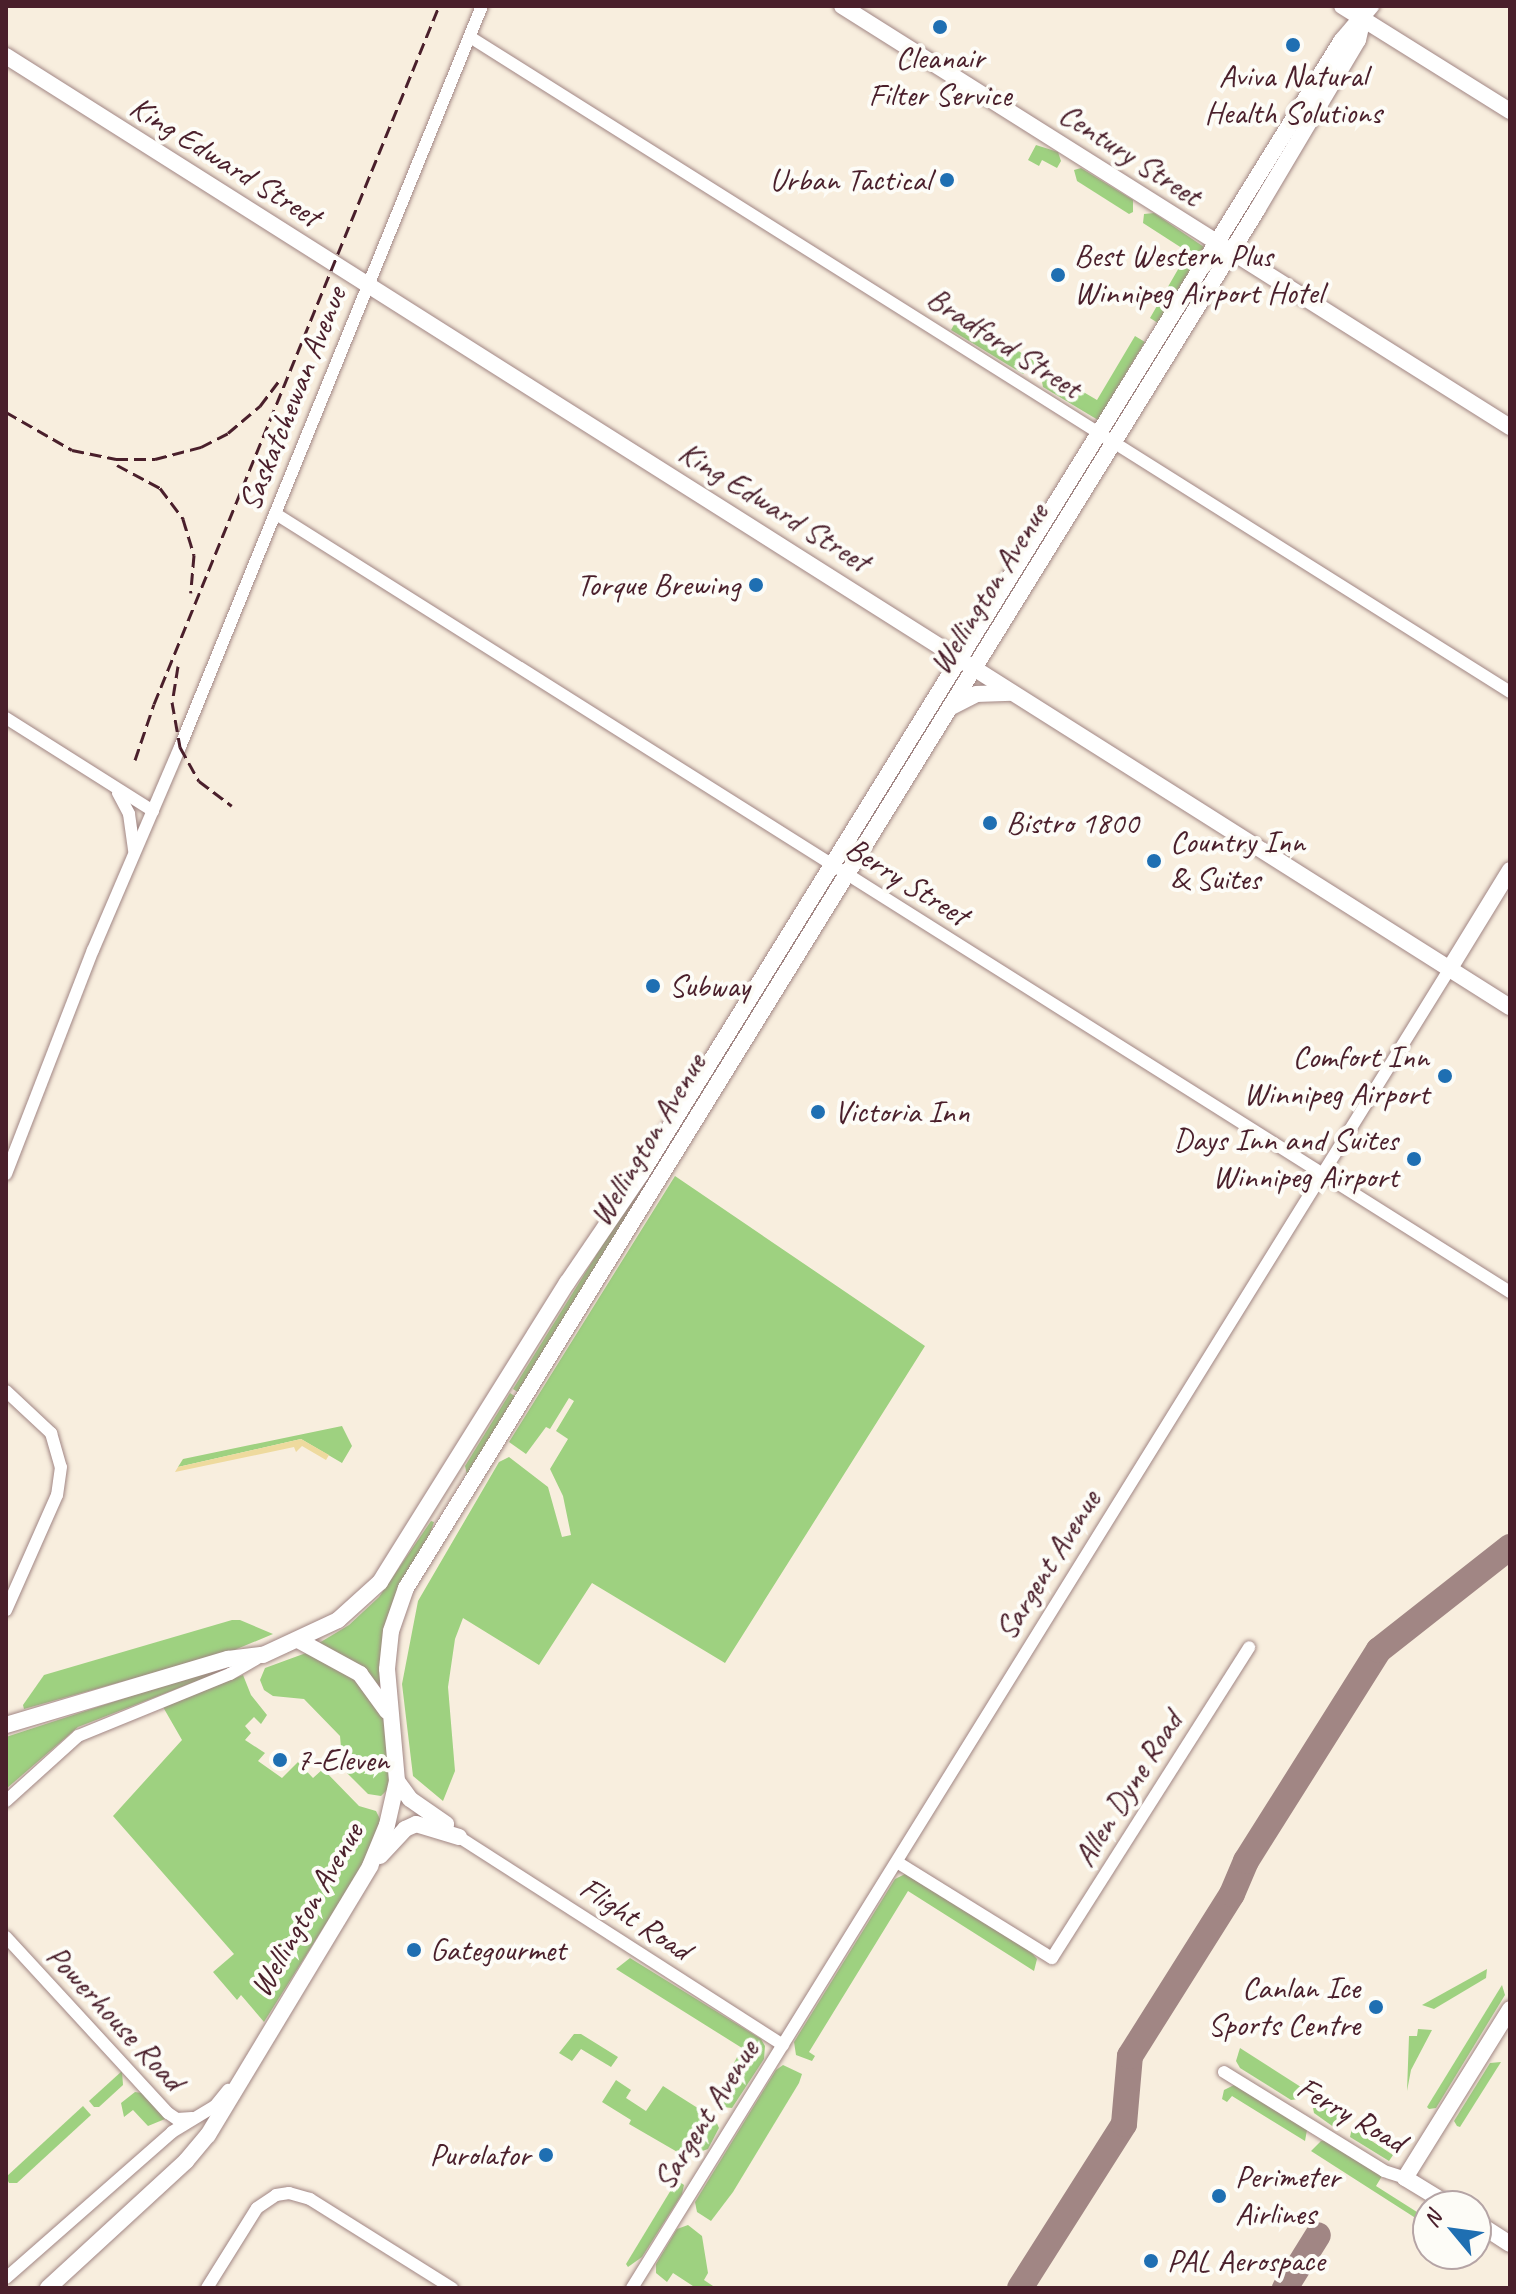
<!DOCTYPE html>
<style>
body{margin:0}
#map{position:relative;width:1516px;height:2294px;overflow:hidden;background:#f8eede;font-family:Caveat,sans-serif}
div>[style]{position:absolute}
[style*='--x']{left:calc(var(--x)*1px);top:calc(var(--y)*1px);width:calc(var(--w)*1px);rotate:calc(var(--a)*1deg)}
.green>*{inset:0;background:#9ed180}
.sand>*{inset:0;background:#eeda9e}
.taxiway>*{height:26px;margin:-13px;padding:0 13px;transform-origin:13px;border-radius:13px;background:#a18684}
.roads{filter:drop-shadow(0 0 2px #a18684) drop-shadow(0 0 2px #a18684)}
.minor>*{height:12px;margin:-6px;padding:0 6px;transform-origin:6px;border-radius:6px;background:#fff}
.major>*{height:16px;margin:-8px;padding:0 8px;transform-origin:8px;border-radius:8px;background:#fff}
.rail>*{height:3px;margin-top:-1.5px;transform-origin:0;background:repeating-linear-gradient(90deg,#4a1f2b 0 12px,transparent 0 18px)}
.dots>*{width:22px;height:22px;translate:-50% -50%;box-sizing:border-box;border:4px solid #fdfcf7;border-radius:50%}
span{translate:-50% -50%;white-space:nowrap;text-align:center;line-height:1.15;-webkit-text-stroke:8px #fdfcf7;paint-order:stroke}
.poi-label{font-size:32px;color:#4a1f2b}
.right{translate:-100% -50%;text-align:right}
.left{translate:0 -50%;text-align:left}
.street-label{font-size:32px;color:#4a1f2b}
.frame{position:absolute;inset:0;border:8px solid #4a1f2b;pointer-events:none}
.north{position:absolute;left:1412px;top:2190px;width:80px;height:80px;box-sizing:border-box;background:#fdfcf7;border:2px solid #b5a4a5;border-radius:50%;rotate:299deg;font-size:22px;font-weight:700;line-height:32px;text-align:center;color:#4a1f2b}
.north::after{content:'';display:block;margin:auto;width:28px;height:36px;background:#1f6fb2;clip-path:polygon(50% 0,100% 100%,50% 72%,0 100%)}
</style>
<div id="map">
<div class="green">
<i style="clip-path:polygon(1036px 145px,1058px 152px,1061px 161px,1057px 168px,1042px 160px,1039px 166px,1028px 160px)"></i>
<i style="clip-path:polygon(1081px 168px,1133px 200px,1133px 212px,1129px 214px,1077px 181px,1074px 170px)"></i>
<i style="clip-path:polygon(1154px 213px,1204px 247px,1158px 323px,1150px 318px,1188px 252px,1143px 223px,1144px 214px)"></i>
<i style="clip-path:polygon(960px 314px,1034px 361px,1034px 366px,1023px 374px,951px 330px)"></i>
<i style="clip-path:polygon(1135px 336px,1145px 342px,1098px 420px,1043px 387px,1041px 377px,1046px 370px,1097px 400px)"></i>
<i style="clip-path:polygon(675px 1176px,925px 1346px,725px 1663px,592px 1583px,539px 1665px,463px 1618px,455px 1639px,448px 1687px,455px 1771px,443px 1801px,413px 1776px,402px 1684px,418px 1601px,499px 1462px,509px 1457px,548px 1487px,562px 1537px,571px 1535px,563px 1496px,550px 1469px,568px 1439px,556px 1431px,574px 1401px,569px 1398px,550px 1429px,546px 1427px,526px 1454px,509px 1442px)"></i>
<i style="clip-path:polygon(643px 1180px,647px 1183px,519px 1393px,513px 1389px)"></i>
<i style="clip-path:polygon(510px 1393px,516px 1397px,467px 1475px,465px 1466px)"></i>
<i style="clip-path:polygon(342px 1426px,352px 1446px,342px 1463px,301px 1439px,178px 1467px,183px 1459px)"></i>
<i style="clip-path:polygon(431px 1521px,434px 1522px,379px 1687px,319px 1643px,349px 1625px,379px 1597px)"></i>
<i style="clip-path:polygon(232px 1620px,240px 1620px,273px 1634px,232px 1651px,24px 1709px,23px 1705px,44px 1675px)"></i>
<i style="clip-path:polygon(306px 1653px,353px 1674px,384px 1718px,390px 1777px,388px 1789px,381px 1796px,368px 1794px,343px 1769px,340px 1736px,304px 1699px,273px 1696px,264px 1690px,260px 1680px,265px 1668px)"></i>
<i style="clip-path:polygon(232px 1663px,233px 1667px,78px 1727px,6px 1789px,6px 1737px)"></i>
<i style="clip-path:polygon(243px 1675px,251px 1695px,267px 1715px,261px 1724px,254px 1717px,245px 1726px,251px 1733px,245px 1740px,265px 1753px,258px 1761px,282px 1778px,298px 1762px,313px 1778px,323px 1769px,359px 1806px,376px 1811px,381px 1821px,361px 1868px,264px 2022px,241px 1995px,237px 2000px,213px 1972px,234px 1954px,113px 1816px,182px 1740px,163px 1707px)"></i>
<i style="clip-path:polygon(905px 1874px,1031px 1952px,1037px 1959px,1034px 1971px,908px 1891px,809px 2052px,815px 2056px,812px 2061px,796px 2055px,794px 2042px,895px 1879px)"></i>
<i style="clip-path:polygon(630px 1958px,761px 2039px,765px 2046px,764px 2059px,732px 2108px,722px 2107px,714px 2100px,742px 2048px,616px 1969px)"></i>
<i style="clip-path:polygon(1487px 1969px,1486px 1978px,1434px 2009px,1422px 2005px)"></i>
<i style="clip-path:polygon(1502px 1985px,1505px 1995px,1436px 2108px,1429px 2109px,1427px 2107px)"></i>
<i style="clip-path:polygon(1418px 2029px,1432px 2030px,1411px 2070px,1407px 2091px,1409px 2036px,1417px 2036px)"></i>
<i style="clip-path:polygon(574px 2034px,581px 2034px,618px 2057px,611px 2067px,581px 2049px,572px 2061px,559px 2053px)"></i>
<i style="clip-path:polygon(1240px 2048px,1304px 2089px,1298px 2099px,1291px 2100px,1240px 2068px,1236px 2061px)"></i>
<i style="clip-path:polygon(1501px 2062px,1460px 2127px,1457px 2126px,1454px 2121px,1490px 2063px)"></i>
<i style="clip-path:polygon(783px 2065px,802px 2074px,799px 2083px,733px 2192px,711px 2221px,697px 2212px,695px 2202px,776px 2070px)"></i>
<i style="clip-path:polygon(122px 2071px,123px 2085px,99px 2107px,94px 2107px,89px 2101px)"></i>
<i style="clip-path:polygon(616px 2080px,631px 2090px,626px 2098px,646px 2111px,663px 2086px,715px 2119px,719px 2128px,708px 2149px,686px 2157px,629px 2124px,631px 2120px,602px 2102px)"></i>
<i style="clip-path:polygon(1236px 2084px,1307px 2130px,1305px 2141px,1232px 2096px,1227px 2102px,1222px 2099px,1224px 2090px)"></i>
<i style="clip-path:polygon(135px 2092px,142px 2093px,165px 2119px,148px 2126px,133px 2110px,124px 2117px,121px 2103px)"></i>
<i style="clip-path:polygon(1318px 2098px,1337px 2110px,1341px 2126px,1335px 2128px,1314px 2113px,1312px 2103px)"></i>
<i style="clip-path:polygon(83px 2106px,91px 2115px,17px 2183px,9px 2183px,6px 2177px)"></i>
<i style="clip-path:polygon(1352px 2128px,1393px 2155px,1389px 2161px,1350px 2137px)"></i>
<i style="clip-path:polygon(1321px 2141px,1328px 2141px,1382px 2176px,1376px 2186px,1428px 2219px,1428px 2226px,1311px 2151px)"></i>
<i style="clip-path:polygon(677px 2180px,684px 2185px,682px 2194px,642px 2257px,628px 2267px,626px 2264px)"></i>
<i style="clip-path:polygon(688px 2225px,702px 2236px,708px 2273px,704px 2280px,716px 2288px,696px 2288px,673px 2273px,667px 2282px,656px 2273px,656px 2264px,677px 2229px)"></i>
</div>
<div class="sand">
<i style="clip-path:polygon(301px 1439px,329px 1455px,326px 1460px,302px 1446px,296px 1452px,294px 1447px,175px 1472px,178px 1467px)"></i>
</div>
<div class="taxiway">
<i style="--x:1020;--y:2288;--w:194;--a:-57.6"></i>
<i style="--x:1124;--y:2124;--w:68;--a:-85"></i>
<i style="--x:1130;--y:2056;--w:191;--a:-57.8"></i>
<i style="--x:1232;--y:1894;--w:36;--a:-67"></i>
<i style="--x:1246;--y:1861;--w:249;--a:-57.8"></i>
<i style="--x:1379;--y:1650;--w:167;--a:-38.2"></i>
<i style="--x:1285;--y:2288;--w:62;--a:-58.1"></i>
</div>
<div class="roads">
<div class="minor">
<i style="--x:470;--y:37;--w:1229;--a:32.2"></i>
<i style="--x:276;--y:514;--w:1459;--a:32.23"></i>
<i style="--x:6;--y:718;--w:174;--a:32.3"></i>
<i style="--x:118;--y:793;--w:24;--a:62"></i>
<i style="--x:129;--y:814;--w:37;--a:82"></i>
<i style="--x:6;--y:1174;--w:240;--a:-68.8"></i>
<i style="--x:93;--y:950;--w:221;--a:-66.8"></i>
<i style="--x:180;--y:747;--w:800;--a:-67.83"></i>
<i style="--x:6;--y:1391;--w:62;--a:43"></i>
<i style="--x:51;--y:1433;--w:35;--a:74"></i>
<i style="--x:61;--y:1467;--w:28;--a:98"></i>
<i style="--x:57;--y:1495;--w:126;--a:113.9"></i>
<i style="--x:6;--y:1801;--w:97;--a:-42.1"></i>
<i style="--x:78;--y:1736;--w:164;--a:-22.2"></i>
<i style="--x:230;--y:1674;--w:30;--a:-30"></i>
<i style="--x:459;--y:1837;--w:385;--a:32.7"></i>
<i style="--x:897;--y:1862;--w:182;--a:31.8"></i>
<i style="--x:1052;--y:1958;--w:368;--a:-57.6"></i>
<i style="--x:6;--y:1937;--w:239;--a:47.4"></i>
<i style="--x:168;--y:2113;--w:11;--a:34"></i>
<i style="--x:177;--y:2119;--w:15;--a:-4"></i>
<i style="--x:1224;--y:2072;--w:188;--a:31.7"></i>
<i style="--x:1384;--y:2171;--w:22;--a:18"></i>
<i style="--x:6;--y:2278;--w:221;--a:-41.3"></i>
<i style="--x:172;--y:2132;--w:50;--a:-31.2"></i>
<i style="--x:215;--y:2106;--w:21;--a:-51"></i>
<i style="--x:207;--y:2288;--w:94;--a:-58"></i>
<i style="--x:257;--y:2208;--w:23;--a:-34"></i>
<i style="--x:276;--y:2195;--w:13;--a:-9"></i>
<i style="--x:289;--y:2193;--w:22;--a:16"></i>
<i style="--x:310;--y:2199;--w:168;--a:32.1"></i>
<i style="--x:632;--y:2288;--w:1553;--a:-58.21"></i>
</div>
<div class="major">
<i style="--x:842;--y:6;--w:790;--a:32.22"></i>
<i style="--x:1342;--y:6;--w:198;--a:32"></i>
<i style="--x:6;--y:56;--w:1779;--a:32.31"></i>
<i style="--x:951;--y:707;--w:28;--a:-27"></i>
<i style="--x:976;--y:694;--w:36;--a:-2"></i>
<i style="--x:1450;--y:968;--w:115;--a:-58.5"></i>
<i style="--x:298;--y:1640;--w:71;--a:28.7"></i>
<i style="--x:360;--y:1674;--w:46;--a:53.9"></i>
<i style="--x:6;--y:1725;--w:232;--a:-16.6"></i>
<i style="--x:228;--y:1659;--w:35;--a:-7"></i>
<i style="--x:263;--y:1655;--w:83;--a:-25"></i>
<i style="--x:338;--y:1620;--w:57;--a:-42.1"></i>
<i style="--x:380;--y:1582;--w:353;--a:-58"></i>
<i style="--x:567;--y:1283;--w:132;--a:-55.8"></i>
<i style="--x:641;--y:1174;--w:1333;--a:-58.28"></i>
<i style="--x:1342;--y:40;--w:45;--a:-49.5"></i>
<i style="--x:397;--y:1781;--w:22;--a:54"></i>
<i style="--x:410;--y:1799;--w:44;--a:34.8"></i>
<i style="--x:380;--y:1856;--w:37;--a:-47"></i>
<i style="--x:405;--y:1829;--w:12;--a:-24"></i>
<i style="--x:416;--y:1824;--w:45;--a:16.8"></i>
<i style="--x:1451;--y:2206;--w:54;--a:-148.7"></i>
<i style="--x:1405;--y:2178;--w:199;--a:-58.1"></i>
<i style="--x:1476;--y:2222;--w:40;--a:32.9"></i>
<i style="--x:48;--y:2288;--w:188;--a:-42.6"></i>
<i style="--x:186;--y:2161;--w:34;--a:-50"></i>
<i style="--x:208;--y:2135;--w:314;--a:-58.9"></i>
<i style="--x:370;--y:1866;--w:44;--a:-67.5"></i>
<i style="--x:387;--y:1825;--w:45;--a:-77.2"></i>
<i style="--x:397;--y:1781;--w:112;--a:-95.1"></i>
<i style="--x:387;--y:1669;--w:38;--a:-84"></i>
<i style="--x:391;--y:1631;--w:46;--a:-70.8"></i>
<i style="--x:406;--y:1588;--w:1620;--a:-58.3"></i>
<i style="--x:1257;--y:210;--w:198;--a:-59.3"></i>
<i style="--x:1358;--y:40;--w:22;--a:-77"></i>
</div>
</div>
<div class="rail">
<i style="--x:6;--y:412;--w:76;--a:29.9"></i>
<i style="--x:72;--y:450;--w:45;--a:11.6"></i>
<i style="--x:116;--y:459;--w:39;--a:0"></i>
<i style="--x:155;--y:459;--w:48;--a:-14.6"></i>
<i style="--x:201;--y:447;--w:30;--a:-27"></i>
<i style="--x:228;--y:433;--w:42;--a:-40.2"></i>
<i style="--x:260;--y:406;--w:31;--a:-53"></i>
<i style="--x:117;--y:465;--w:49;--a:28.1"></i>
<i style="--x:160;--y:488;--w:39;--a:53"></i>
<i style="--x:183;--y:519;--w:38;--a:73"></i>
<i style="--x:194;--y:555;--w:38;--a:95"></i>
<i style="--x:178;--y:666;--w:36;--a:99"></i>
<i style="--x:172;--y:702;--w:46;--a:79.9"></i>
<i style="--x:180;--y:747;--w:39;--a:61"></i>
<i style="--x:199;--y:781;--w:41;--a:37.1"></i>
<i style="--x:135;--y:760;--w:59;--a:-71.3"></i>
<i style="--x:154;--y:704;--w:754;--a:-67.79"></i>
</div>
<div class="dots">
<i style="left:940px;top:27px;background:#1f6fb2"></i>
<i style="left:1293px;top:45px;background:#1f6fb2"></i>
<i style="left:947px;top:180px;background:#1f6fb2"></i>
<i style="left:1058px;top:275px;background:#1f6fb2"></i>
<i style="left:756px;top:585px;background:#1f6fb2"></i>
<i style="left:990px;top:823px;background:#1f6fb2"></i>
<i style="left:1154px;top:861px;background:#1f6fb2"></i>
<i style="left:653px;top:986px;background:#1f6fb2"></i>
<i style="left:1445px;top:1076px;background:#1f6fb2"></i>
<i style="left:818px;top:1112px;background:#1f6fb2"></i>
<i style="left:1414px;top:1159px;background:#1f6fb2"></i>
<i style="left:280px;top:1760px;background:#1f6fb2"></i>
<i style="left:414px;top:1950px;background:#1f6fb2"></i>
<i style="left:1376px;top:2007px;background:#1f6fb2"></i>
<i style="left:546px;top:2155px;background:#1f6fb2"></i>
<i style="left:1219px;top:2196px;background:#1f6fb2"></i>
<i style="left:1151px;top:2261px;background:#1f6fb2"></i>
</div>
<div class="poi-label">
<span style="left:940px;top:77px">Cleanair<br>Filter Service</span>
<span style="left:1293px;top:95px">Aviva Natural<br>Health Solutions</span>
<span class="right" style="left:931px;top:180px">Urban Tactical</span>
<span class="left" style="left:1074px;top:275px">Best Western Plus<br>Winnipeg Airport Hotel</span>
<span class="right" style="left:740px;top:585px">Torque Brewing</span>
<span class="left" style="left:1006px;top:823px">Bistro 1800</span>
<span class="left" style="left:1170px;top:861px">Country Inn<br>&amp; Suites</span>
<span class="left" style="left:669px;top:986px">Subway</span>
<span class="right" style="left:1429px;top:1076px">Comfort Inn<br>Winnipeg Airport</span>
<span class="left" style="left:834px;top:1112px">Victoria Inn</span>
<span class="right" style="left:1398px;top:1159px">Days Inn and Suites<br>Winnipeg Airport</span>
<span class="left" style="left:296px;top:1760px">7-Eleven</span>
<span class="left" style="left:430px;top:1950px">Gategourmet</span>
<span class="right" style="left:1360px;top:2007px">Canlan Ice<br>Sports Centre</span>
<span class="right" style="left:530px;top:2155px">Purolator</span>
<span class="left" style="left:1235px;top:2196px">Perimeter<br>Airlines</span>
<span class="left" style="left:1167px;top:2261px">PAL Aerospace</span>
</div>
<div class="street-label">
<span style="left:1130px;top:155px;rotate:33deg">Century Street</span>
<span style="left:225px;top:162px;rotate:32deg">King Edward Street</span>
<span style="left:1004px;top:343px;rotate:33deg">Bradford Street</span>
<span style="left:293px;top:399px;rotate:-68deg">Saskatchewan Avenue</span>
<span style="left:774px;top:507px;rotate:32deg">King Edward Street</span>
<span style="left:989px;top:589px;rotate:-58deg">Wellington Avenue</span>
<span style="left:907px;top:882px;rotate:32deg">Berry Street</span>
<span style="left:648px;top:1140px;rotate:-59deg">Wellington Avenue</span>
<span style="left:1048px;top:1565px;rotate:-58deg">Sargent Avenue</span>
<span style="left:1128px;top:1789px;rotate:-58deg">Allen Dyne Road</span>
<span style="left:307px;top:1910px;rotate:-60deg">Wellington Avenue</span>
<span style="left:635px;top:1919px;rotate:33deg">Flight Road</span>
<span style="left:115px;top:2018px;rotate:47deg">Powerhouse Road</span>
<span style="left:706px;top:2115px;rotate:-58deg">Sargent Avenue</span>
<span style="left:1351px;top:2115px;rotate:30deg">Ferry Road</span>
</div>
<div class="frame"></div>
<div class="north">N</div>
</div>
